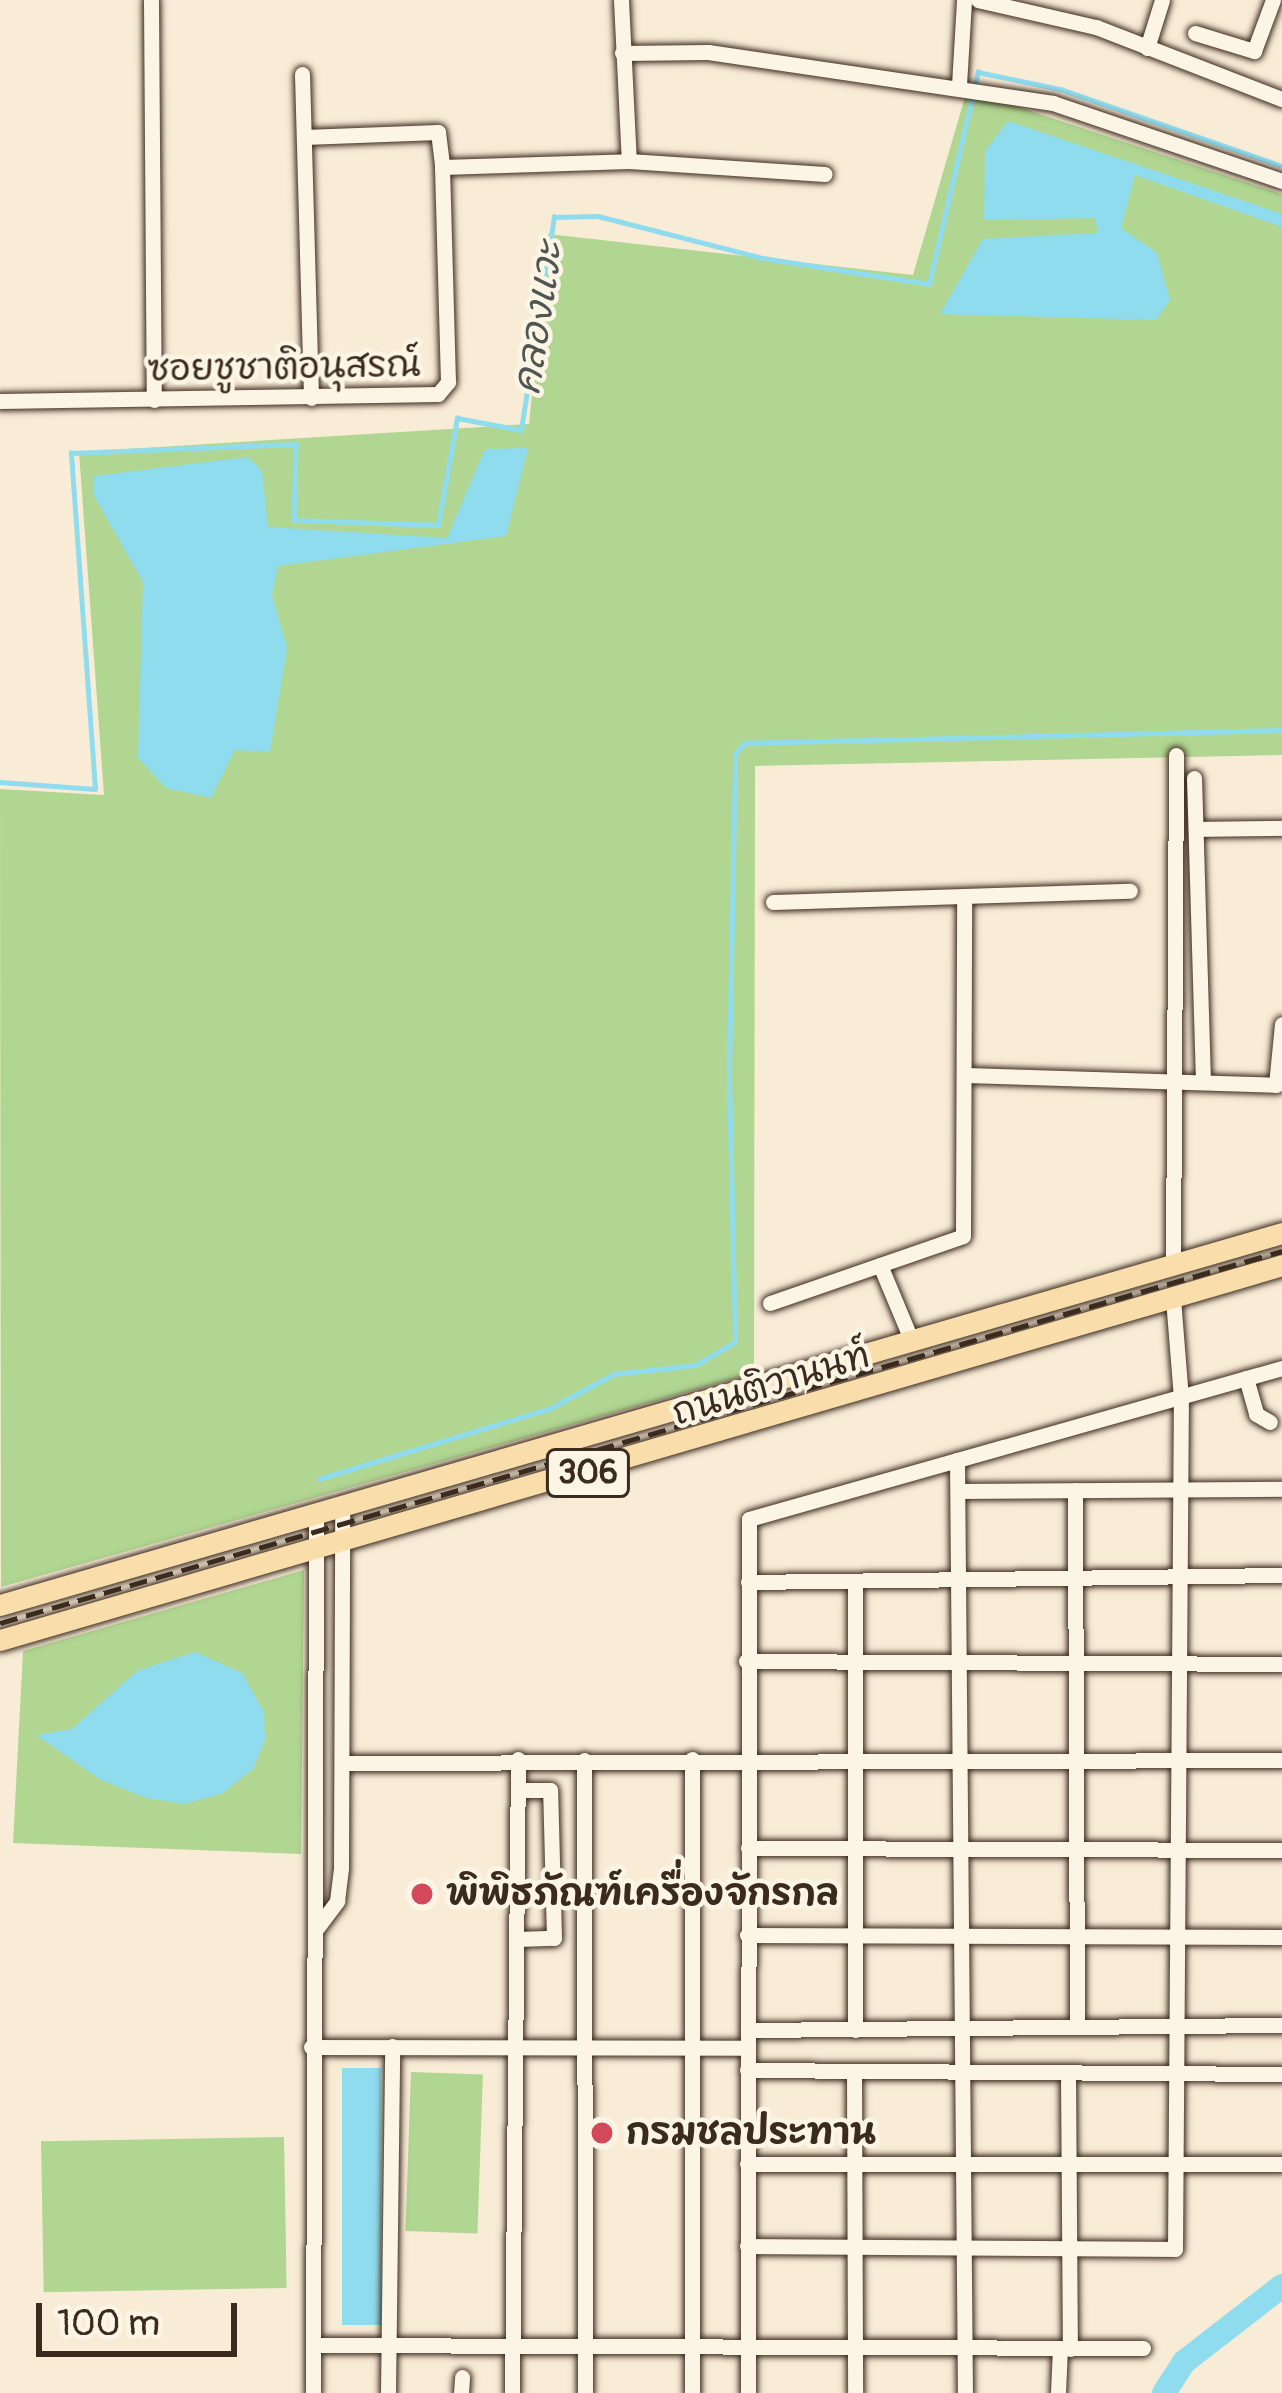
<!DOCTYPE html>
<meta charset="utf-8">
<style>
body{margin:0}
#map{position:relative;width:1282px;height:2393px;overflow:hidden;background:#f9ecd7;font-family:Pangolin,"Playpen Sans Thai",sans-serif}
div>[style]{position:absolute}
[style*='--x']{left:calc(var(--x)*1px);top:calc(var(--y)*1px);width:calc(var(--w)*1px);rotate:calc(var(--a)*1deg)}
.green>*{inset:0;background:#b0d692;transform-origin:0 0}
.water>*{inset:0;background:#8fdcee;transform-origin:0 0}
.stream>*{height:4.5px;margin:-2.25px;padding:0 2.25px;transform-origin:2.25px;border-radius:2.25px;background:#8fdcee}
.river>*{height:24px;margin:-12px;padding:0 12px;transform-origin:12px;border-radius:12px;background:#8fdcee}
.roads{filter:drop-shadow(0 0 3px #3b2a1e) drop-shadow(0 0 3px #3b2a1e)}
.minor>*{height:15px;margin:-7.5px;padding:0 7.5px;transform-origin:7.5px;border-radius:7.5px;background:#fcf5e5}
.major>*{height:21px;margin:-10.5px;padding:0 10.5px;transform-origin:10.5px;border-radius:10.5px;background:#f9deab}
.rail>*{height:4.5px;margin-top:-2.25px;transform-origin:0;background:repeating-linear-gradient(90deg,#3b2a1e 0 18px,transparent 0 27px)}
.dots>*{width:33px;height:33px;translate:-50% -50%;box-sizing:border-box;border:6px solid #fcf5e5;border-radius:50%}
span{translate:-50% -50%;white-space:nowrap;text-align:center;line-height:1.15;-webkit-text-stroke:9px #fcf5e5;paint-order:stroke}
.shield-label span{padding:3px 9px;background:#fcf5e5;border:3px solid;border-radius:9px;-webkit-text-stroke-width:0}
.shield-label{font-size:33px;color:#3b2a1e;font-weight:700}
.street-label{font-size:36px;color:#3b2a1e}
.poi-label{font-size:36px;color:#3b2a1e;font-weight:700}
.left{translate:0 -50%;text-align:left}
.water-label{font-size:39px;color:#505652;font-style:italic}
.scale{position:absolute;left:36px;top:2303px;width:201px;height:54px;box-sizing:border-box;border:6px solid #3b2a1e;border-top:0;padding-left:15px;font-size:36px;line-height:42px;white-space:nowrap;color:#3b2a1e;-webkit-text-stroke:9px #fcf5e5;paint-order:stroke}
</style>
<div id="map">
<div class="green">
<i style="clip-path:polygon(967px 90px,1282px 194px,1282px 755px,755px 766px,754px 1373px,1px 1587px,0 789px,104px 795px,79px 452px,529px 424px,548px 234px,913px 275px)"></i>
<i style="clip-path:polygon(304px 1570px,301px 1854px,13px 1843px,23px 1651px)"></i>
<i style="left:411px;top:2072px;width:72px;height:159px;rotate:2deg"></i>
<i style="left:284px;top:2137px;width:151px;height:243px;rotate:89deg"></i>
</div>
<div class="water">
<i style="clip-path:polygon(1008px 121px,1282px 214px,1282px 227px,1135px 175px,1121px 228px,1157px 253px,1170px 300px,1156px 320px,940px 314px,983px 239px,1098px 233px,1095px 218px,984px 220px,985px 151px)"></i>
<i style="clip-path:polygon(528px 448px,506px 536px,278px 566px,272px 595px,287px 648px,270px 752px,235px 750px,211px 798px,166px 788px,138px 758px,143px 582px,93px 494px,94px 476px,248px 457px,262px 471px,268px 527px,447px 538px,485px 449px)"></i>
<i style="clip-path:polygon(195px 1652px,242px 1673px,264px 1712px,265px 1740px,253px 1769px,223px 1793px,185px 1804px,146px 1798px,101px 1780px,36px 1735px,72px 1729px,137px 1671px)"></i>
<i style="left:342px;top:2068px;width:39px;height:257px"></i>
</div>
<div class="stream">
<i style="--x:0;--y:782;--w:95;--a:4.2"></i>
<i style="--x:95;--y:789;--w:337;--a:-94.1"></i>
<i style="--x:71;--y:453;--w:225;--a:-2.3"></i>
<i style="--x:296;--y:444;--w:76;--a:91.5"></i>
<i style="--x:294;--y:520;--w:144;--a:2"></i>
<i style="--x:438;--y:525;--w:109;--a:-79.9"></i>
<i style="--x:457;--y:418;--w:65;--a:10.6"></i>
<i style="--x:521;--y:430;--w:216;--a:-81.2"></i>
<i style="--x:554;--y:217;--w:44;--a:-1.3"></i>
<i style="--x:598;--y:216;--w:170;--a:14.3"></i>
<i style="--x:763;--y:258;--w:168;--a:8.9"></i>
<i style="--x:929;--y:284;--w:218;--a:-77"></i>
<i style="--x:978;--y:72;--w:84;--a:11.7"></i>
<i style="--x:1060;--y:89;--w:235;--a:19.1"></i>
<i style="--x:319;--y:1479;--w:243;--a:-17"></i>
<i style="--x:551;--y:1408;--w:72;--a:-28.4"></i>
<i style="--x:614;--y:1374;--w:82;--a:-6.3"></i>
<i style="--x:696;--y:1365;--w:45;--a:-30.5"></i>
<i style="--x:735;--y:1342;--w:270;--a:-91.3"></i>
<i style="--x:729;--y:1072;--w:318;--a:-88.9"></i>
<i style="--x:735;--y:754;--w:15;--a:-48"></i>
<i style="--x:745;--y:743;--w:537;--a:-1.39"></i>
</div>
<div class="river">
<i style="--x:1164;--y:2393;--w:37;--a:-57"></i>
<i style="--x:1184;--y:2362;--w:124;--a:-37.8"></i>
</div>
<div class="roads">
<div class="minor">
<i style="--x:151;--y:0;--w:400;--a:89.6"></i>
<i style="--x:621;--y:0;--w:161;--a:87.2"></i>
<i style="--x:978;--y:0;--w:121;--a:12.9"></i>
<i style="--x:1096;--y:27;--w:199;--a:21.2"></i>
<i style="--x:1195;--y:33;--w:62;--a:17"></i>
<i style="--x:1254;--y:51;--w:54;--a:-69.6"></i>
<i style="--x:1147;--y:48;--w:50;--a:-72.6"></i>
<i style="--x:622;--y:53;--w:86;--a:-0.7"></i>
<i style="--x:708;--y:52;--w:349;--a:8.4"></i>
<i style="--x:1053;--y:103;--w:242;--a:18.8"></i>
<i style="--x:302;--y:74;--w:324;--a:88.4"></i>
<i style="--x:959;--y:85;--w:85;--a:-86.6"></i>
<i style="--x:304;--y:137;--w:134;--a:-2.1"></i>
<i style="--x:438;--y:132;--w:35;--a:83"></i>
<i style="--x:0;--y:401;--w:438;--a:-0.9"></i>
<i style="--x:438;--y:394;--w:16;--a:-50"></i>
<i style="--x:448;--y:382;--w:215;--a:-91.6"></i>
<i style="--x:442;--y:167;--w:187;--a:-1.8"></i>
<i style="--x:629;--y:161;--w:196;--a:3.8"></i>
<i style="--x:1194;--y:778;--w:304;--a:88.3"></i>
<i style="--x:1197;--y:829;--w:85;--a:-0.7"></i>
<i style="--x:773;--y:902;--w:357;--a:-1.8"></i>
<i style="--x:966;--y:1075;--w:310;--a:1.8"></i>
<i style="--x:1276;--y:1085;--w:61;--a:-84.4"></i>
<i style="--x:1173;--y:1264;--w:509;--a:-89.66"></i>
<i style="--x:880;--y:1265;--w:80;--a:67.3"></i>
<i style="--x:770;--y:1303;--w:204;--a:-19.1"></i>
<i style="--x:963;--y:1236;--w:340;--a:-89.8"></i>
<i style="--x:1246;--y:1378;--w:37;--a:74"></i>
<i style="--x:1256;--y:1414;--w:16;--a:30"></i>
<i style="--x:957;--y:1460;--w:933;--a:89.51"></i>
<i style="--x:1075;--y:1490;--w:537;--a:89.79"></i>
<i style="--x:963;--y:1491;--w:319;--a:-0.4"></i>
<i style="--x:855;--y:1581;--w:449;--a:90"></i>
<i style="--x:748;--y:1582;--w:534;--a:-0.75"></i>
<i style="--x:746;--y:1661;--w:536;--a:0.32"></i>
<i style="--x:692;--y:1759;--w:634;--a:90"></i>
<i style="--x:584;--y:1760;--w:633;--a:89.91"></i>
<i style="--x:344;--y:1763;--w:938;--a:-0.18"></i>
<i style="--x:748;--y:1848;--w:534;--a:0.21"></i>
<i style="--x:317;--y:1928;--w:34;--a:-53"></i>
<i style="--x:337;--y:1901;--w:34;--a:-83"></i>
<i style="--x:341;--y:1867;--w:358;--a:-89.8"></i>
<i style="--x:747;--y:1935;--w:535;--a:0.21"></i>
<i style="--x:517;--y:1939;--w:37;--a:-2"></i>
<i style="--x:554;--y:1938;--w:148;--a:-91.5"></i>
<i style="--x:550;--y:1790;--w:32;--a:180"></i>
<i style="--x:748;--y:2030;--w:534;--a:-0.54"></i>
<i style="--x:311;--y:2047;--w:436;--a:0.1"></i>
<i style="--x:747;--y:2070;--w:535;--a:0.43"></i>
<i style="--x:854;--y:2071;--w:322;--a:89.8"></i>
<i style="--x:1068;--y:2073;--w:276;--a:89.6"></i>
<i style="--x:747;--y:2164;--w:535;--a:0"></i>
<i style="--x:747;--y:2246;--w:428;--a:0.4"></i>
<i style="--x:1175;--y:2249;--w:851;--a:-89.6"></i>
<i style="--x:1181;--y:1398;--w:99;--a:-94.6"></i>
<i style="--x:313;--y:2345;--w:830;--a:0.21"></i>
<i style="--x:313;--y:2393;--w:878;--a:-89.8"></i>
<i style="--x:388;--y:2393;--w:347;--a:-89.3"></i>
<i style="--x:461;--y:2393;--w:16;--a:-86"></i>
<i style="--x:512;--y:2393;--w:634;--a:-89.46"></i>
<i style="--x:748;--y:2393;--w:874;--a:-89.93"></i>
<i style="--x:749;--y:1519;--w:554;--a:-15.82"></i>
<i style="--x:1058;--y:2393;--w:45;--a:-87.5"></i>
</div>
<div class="major">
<i style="--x:0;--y:1605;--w:1335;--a:-16.18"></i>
<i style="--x:0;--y:1640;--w:1336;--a:-16.3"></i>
</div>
</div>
<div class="rail">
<i style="--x:0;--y:1623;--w:1335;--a:-16.18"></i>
</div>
<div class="dots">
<i style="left:422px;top:1894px;background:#d1495b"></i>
<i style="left:602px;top:2133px;background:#d1495b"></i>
</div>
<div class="shield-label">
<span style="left:588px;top:1473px">306</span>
</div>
<div class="street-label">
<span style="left:284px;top:367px;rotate:-1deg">ซอยชูชาติอนุสรณ์</span>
<span style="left:771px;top:1384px;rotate:-17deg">ถนนติวานนท์</span>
</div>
<div class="poi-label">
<span class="left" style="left:446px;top:1894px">พิพิธภัณฑ์เครื่องจักรกล</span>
<span class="left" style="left:626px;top:2133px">กรมชลประทาน</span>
</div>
<div class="water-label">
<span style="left:539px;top:318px;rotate:-81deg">คลองแวะ</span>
</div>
<div class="scale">100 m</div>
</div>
